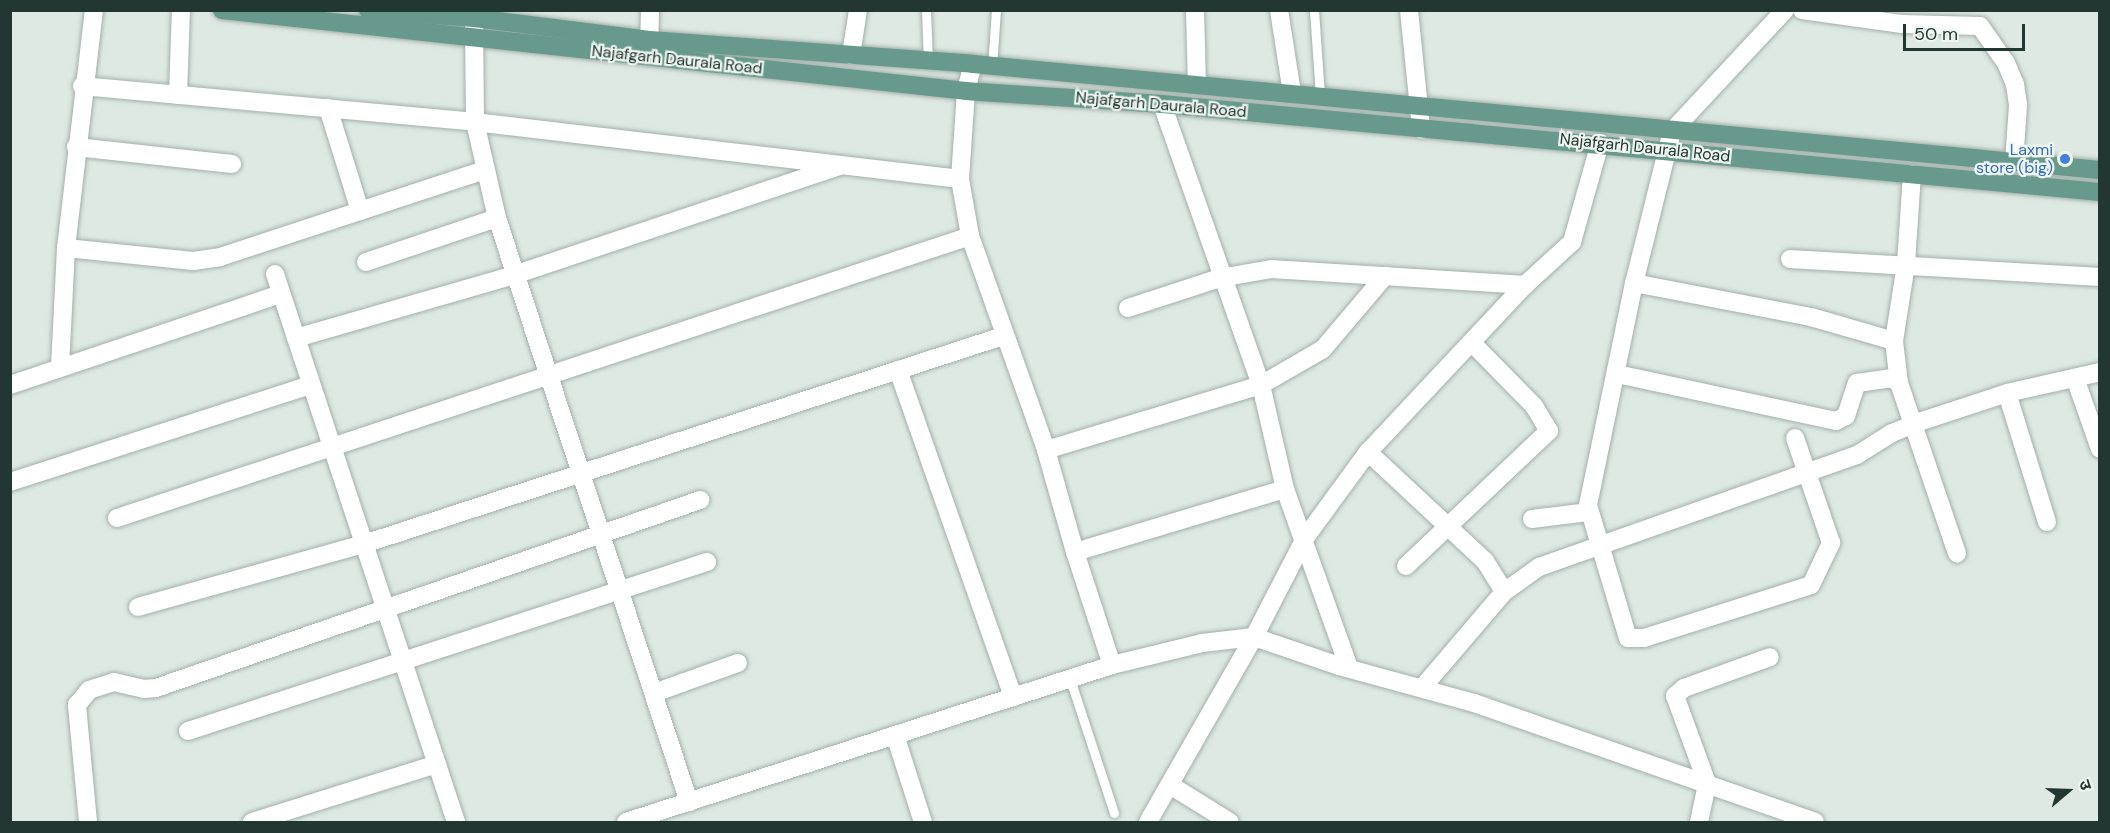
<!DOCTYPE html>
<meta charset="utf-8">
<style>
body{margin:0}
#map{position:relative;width:2110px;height:833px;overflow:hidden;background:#dfe9e4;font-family:"DM Sans","Noto Sans Devanagari",sans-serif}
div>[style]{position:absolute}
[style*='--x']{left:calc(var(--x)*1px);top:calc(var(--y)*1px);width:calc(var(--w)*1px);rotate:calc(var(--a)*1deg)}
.roads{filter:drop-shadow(0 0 2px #a3b0ab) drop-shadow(0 0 2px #a3b0ab)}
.lane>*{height:9px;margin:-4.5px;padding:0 4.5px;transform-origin:4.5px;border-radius:4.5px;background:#fff}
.street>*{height:18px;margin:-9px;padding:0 9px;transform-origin:9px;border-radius:9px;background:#fff}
.secondary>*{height:18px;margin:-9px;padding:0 9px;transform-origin:9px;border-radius:9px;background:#fff}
.primary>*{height:18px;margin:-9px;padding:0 9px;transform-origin:9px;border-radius:9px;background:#679a8c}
.dots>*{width:16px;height:16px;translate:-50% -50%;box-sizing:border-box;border:3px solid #eff6f2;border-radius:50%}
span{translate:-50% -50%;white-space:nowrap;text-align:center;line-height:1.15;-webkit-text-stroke:4.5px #eff6f2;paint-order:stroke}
.street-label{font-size:16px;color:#223731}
.shop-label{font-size:16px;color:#366cbe}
.right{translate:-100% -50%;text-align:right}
.frame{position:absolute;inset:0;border:12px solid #223731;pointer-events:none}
.north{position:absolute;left:2038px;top:761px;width:60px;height:60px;-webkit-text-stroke:4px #eff6f2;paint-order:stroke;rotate:71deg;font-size:16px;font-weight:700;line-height:24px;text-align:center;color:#223731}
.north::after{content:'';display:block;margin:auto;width:21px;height:27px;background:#223731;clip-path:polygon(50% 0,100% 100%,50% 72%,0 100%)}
.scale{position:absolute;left:1903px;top:24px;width:122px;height:27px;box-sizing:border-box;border:3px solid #223731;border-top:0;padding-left:8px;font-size:18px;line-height:21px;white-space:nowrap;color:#223731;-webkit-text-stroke:4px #eff6f2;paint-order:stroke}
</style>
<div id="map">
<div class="roads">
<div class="lane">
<i style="--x:926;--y:10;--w:51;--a:87.8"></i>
<i style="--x:1314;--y:10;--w:86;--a:86"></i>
<i style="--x:992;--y:68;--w:58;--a:-86.1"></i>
<i style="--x:1070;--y:679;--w:141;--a:71.8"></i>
</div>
<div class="street">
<i style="--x:1195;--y:10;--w:75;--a:88.5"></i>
<i style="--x:1279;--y:10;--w:84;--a:81.1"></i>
<i style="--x:1409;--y:10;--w:120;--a:84.2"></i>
<i style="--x:1785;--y:10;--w:166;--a:133"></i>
<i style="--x:1672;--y:131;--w:157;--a:104"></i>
<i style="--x:1634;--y:283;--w:227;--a:101.7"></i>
<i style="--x:1588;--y:505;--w:139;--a:73.3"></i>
<i style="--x:1628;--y:638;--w:16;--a:0"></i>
<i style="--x:1644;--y:638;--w:175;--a:-17.6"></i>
<i style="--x:1811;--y:585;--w:47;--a:-64.5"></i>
<i style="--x:1831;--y:543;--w:111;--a:-108.9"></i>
<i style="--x:1802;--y:10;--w:101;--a:8"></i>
<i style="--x:1902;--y:24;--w:78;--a:1.5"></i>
<i style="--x:1980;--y:26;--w:45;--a:54.9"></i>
<i style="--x:2006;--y:63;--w:23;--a:67"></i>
<i style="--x:2015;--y:84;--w:21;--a:82"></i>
<i style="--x:2018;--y:105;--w:57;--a:94"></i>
<i style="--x:474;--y:23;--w:99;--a:89.4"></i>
<i style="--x:475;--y:122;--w:98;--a:77.1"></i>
<i style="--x:497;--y:218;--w:615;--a:71.8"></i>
<i style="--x:649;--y:54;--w:44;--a:-88.7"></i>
<i style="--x:851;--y:55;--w:46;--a:-81.2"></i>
<i style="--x:973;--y:64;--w:28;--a:105"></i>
<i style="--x:966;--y:91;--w:88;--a:93.9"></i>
<i style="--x:960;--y:179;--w:58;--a:80"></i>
<i style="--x:970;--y:236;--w:227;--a:70.4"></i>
<i style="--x:1046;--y:450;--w:106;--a:74.1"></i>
<i style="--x:1075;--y:552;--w:119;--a:71.9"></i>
<i style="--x:82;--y:86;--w:395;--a:5.2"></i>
<i style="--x:475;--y:122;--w:488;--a:6.7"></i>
<i style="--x:178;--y:95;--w:85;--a:-88"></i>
<i style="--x:1162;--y:104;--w:298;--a:70.6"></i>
<i style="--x:1261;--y:385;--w:107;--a:77"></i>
<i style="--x:1285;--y:489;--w:190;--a:70.3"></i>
<i style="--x:328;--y:108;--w:108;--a:72.7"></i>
<i style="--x:76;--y:147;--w:157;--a:6.2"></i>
<i style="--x:66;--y:248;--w:128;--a:5.8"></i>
<i style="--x:193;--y:261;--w:27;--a:-8"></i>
<i style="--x:220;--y:257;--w:279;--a:-18.2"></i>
<i style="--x:1790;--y:259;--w:311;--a:3.3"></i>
<i style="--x:366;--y:262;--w:138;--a:-18.6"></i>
<i style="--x:275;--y:274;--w:577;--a:71.72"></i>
<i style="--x:1634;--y:283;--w:180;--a:10.9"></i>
<i style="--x:1811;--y:317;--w:86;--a:16.1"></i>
<i style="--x:1128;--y:308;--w:97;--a:-18.1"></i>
<i style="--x:1220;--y:278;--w:53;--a:-9.8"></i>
<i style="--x:1272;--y:269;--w:254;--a:3.6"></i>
<i style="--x:296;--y:338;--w:227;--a:-16.1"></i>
<i style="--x:514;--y:275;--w:343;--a:-18.5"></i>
<i style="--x:60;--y:367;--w:119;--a:-87.1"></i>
<i style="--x:66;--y:248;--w:240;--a:-83.3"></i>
<i style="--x:898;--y:370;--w:347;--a:70.6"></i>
<i style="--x:1617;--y:374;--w:224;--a:12.1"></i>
<i style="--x:1836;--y:421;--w:11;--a:-27"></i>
<i style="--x:1846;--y:416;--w:35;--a:-72"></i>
<i style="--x:1857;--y:383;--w:34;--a:-8"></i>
<i style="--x:1891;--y:378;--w:9;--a:32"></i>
<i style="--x:1899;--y:383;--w:180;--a:71.2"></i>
<i style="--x:2075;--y:378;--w:75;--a:70.6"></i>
<i style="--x:1899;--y:383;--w:42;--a:-96.8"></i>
<i style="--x:1894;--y:341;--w:78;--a:-81.1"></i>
<i style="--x:1906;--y:264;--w:90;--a:-86.2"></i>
<i style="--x:10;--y:385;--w:286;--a:-18.6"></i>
<i style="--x:2007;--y:393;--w:135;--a:72.8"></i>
<i style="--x:1046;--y:450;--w:225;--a:-16.8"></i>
<i style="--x:1261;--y:385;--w:72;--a:-30.1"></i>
<i style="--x:1323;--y:349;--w:96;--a:-49.7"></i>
<i style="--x:1368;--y:452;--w:160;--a:43"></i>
<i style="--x:1485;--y:561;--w:36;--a:58"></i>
<i style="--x:10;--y:482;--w:316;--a:-17.9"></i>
<i style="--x:117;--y:518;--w:898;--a:-18.29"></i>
<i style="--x:1532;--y:519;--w:56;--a:-7.1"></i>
<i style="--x:1075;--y:552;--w:219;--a:-16.7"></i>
<i style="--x:1406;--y:566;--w:197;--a:-43.4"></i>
<i style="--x:1549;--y:431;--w:29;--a:-121"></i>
<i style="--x:1534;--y:406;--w:88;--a:-134.5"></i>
<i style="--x:138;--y:607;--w:235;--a:-15.6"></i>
<i style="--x:364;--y:544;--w:672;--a:-18.03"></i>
<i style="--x:1422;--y:688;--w:126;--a:-49.5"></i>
<i style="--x:1504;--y:592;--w:43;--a:-35.5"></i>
<i style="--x:1539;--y:567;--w:337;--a:-19.4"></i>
<i style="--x:1857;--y:455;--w:41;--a:-32.2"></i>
<i style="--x:1892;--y:433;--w:32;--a:-22"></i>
<i style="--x:1922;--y:421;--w:89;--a:-18.2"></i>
<i style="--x:2007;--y:393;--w:95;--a:-12.7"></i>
<i style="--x:654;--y:693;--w:89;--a:-19.7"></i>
<i style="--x:188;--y:731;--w:546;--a:-18.04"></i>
<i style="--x:895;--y:735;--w:91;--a:72.2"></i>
<i style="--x:1170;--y:785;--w:70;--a:31.7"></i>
<i style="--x:88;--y:822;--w:118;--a:-95.4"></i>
<i style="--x:77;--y:705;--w:19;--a:-51"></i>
<i style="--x:89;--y:690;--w:26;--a:-18"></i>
<i style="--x:114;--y:682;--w:31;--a:13"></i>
<i style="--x:144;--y:689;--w:12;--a:-5"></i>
<i style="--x:156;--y:688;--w:576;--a:-19.06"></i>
<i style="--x:252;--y:822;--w:194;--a:-17.4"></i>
<i style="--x:1148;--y:822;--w:213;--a:-60.2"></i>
<i style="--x:1254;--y:637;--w:111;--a:-62.7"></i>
<i style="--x:1305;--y:538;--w:107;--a:-53.8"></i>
<i style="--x:1368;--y:452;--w:229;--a:-46.8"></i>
<i style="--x:1525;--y:285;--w:64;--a:-42.5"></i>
<i style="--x:1572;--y:242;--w:103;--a:-74.2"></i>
<i style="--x:1699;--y:822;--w:40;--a:-78"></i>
<i style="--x:1707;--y:783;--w:93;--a:-110.2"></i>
<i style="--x:1675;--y:696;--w:12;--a:-42"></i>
<i style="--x:1684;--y:688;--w:91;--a:-19.8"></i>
</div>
<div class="secondary">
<i style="--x:626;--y:822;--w:511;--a:-17.9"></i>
<i style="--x:1112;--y:665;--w:93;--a:-13.7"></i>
<i style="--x:1202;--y:643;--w:52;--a:-6.6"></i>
<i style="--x:1254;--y:637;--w:90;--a:18.8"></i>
<i style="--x:1339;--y:666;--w:140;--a:15.3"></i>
<i style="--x:1474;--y:703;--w:361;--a:19.2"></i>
</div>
<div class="primary">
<i style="--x:222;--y:10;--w:748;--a:6.21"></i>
<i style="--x:966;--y:91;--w:196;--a:3.8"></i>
<i style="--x:1162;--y:104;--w:942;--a:5.36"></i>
<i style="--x:368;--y:10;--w:106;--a:4.3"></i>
<i style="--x:474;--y:18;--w:177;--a:7.1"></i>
<i style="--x:650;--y:40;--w:324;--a:4.2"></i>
<i style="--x:973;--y:64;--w:1132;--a:5.37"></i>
</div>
</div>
<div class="dots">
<i style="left:2065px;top:159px;background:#3f7fe0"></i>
</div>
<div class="street-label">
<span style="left:677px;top:60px;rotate:6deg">Najafgarh Daurala Road</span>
<span style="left:1161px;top:105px;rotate:5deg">Najafgarh Daurala Road</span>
<span style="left:1645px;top:148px;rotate:6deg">Najafgarh Daurala Road</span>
</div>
<div class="shop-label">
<span class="right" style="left:2053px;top:159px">Laxmi<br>store (big)</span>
</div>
<div class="frame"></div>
<div class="north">उ</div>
<div class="scale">50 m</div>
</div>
